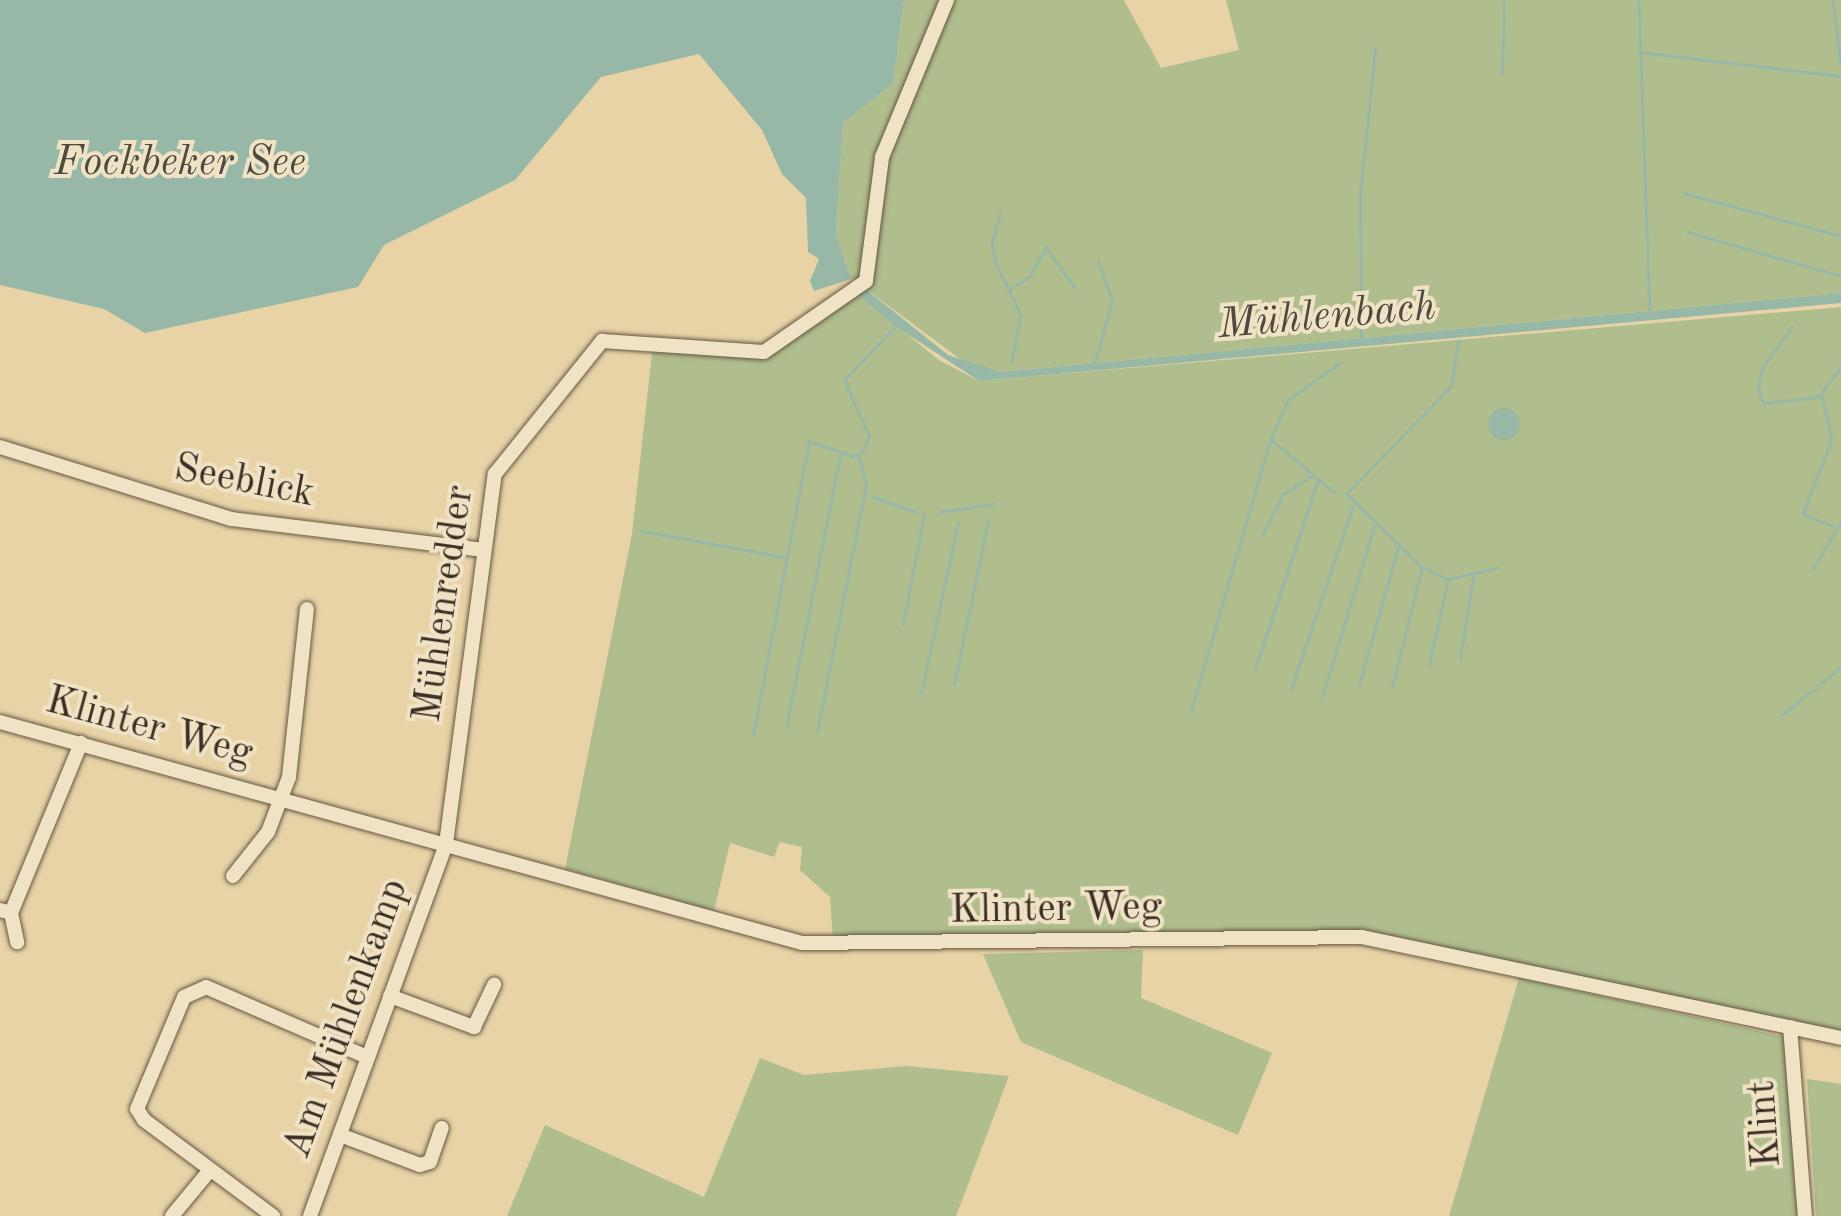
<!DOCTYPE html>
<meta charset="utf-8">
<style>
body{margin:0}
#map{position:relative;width:1841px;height:1216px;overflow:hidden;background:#e7d3a6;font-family:"Old Standard TT",serif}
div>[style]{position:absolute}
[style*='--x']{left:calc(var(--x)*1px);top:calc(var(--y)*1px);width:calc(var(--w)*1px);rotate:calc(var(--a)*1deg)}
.green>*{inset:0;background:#afbe8c}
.water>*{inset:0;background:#97b8a6}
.round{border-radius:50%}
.stream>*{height:2.5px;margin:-1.25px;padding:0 1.25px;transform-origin:1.25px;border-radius:1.25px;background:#97b8a6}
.roads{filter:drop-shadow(0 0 2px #665844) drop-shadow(0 0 2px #665844)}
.minor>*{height:14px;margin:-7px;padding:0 7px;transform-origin:7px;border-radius:7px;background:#efe2c5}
span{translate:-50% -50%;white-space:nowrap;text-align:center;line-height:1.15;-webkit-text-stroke:8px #efe2c5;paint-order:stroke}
.street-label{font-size:40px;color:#3b2f24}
.water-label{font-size:42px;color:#4d4a3e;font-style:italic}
</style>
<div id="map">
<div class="green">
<i style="clip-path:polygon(904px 0,942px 0,877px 156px,865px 278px,851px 279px,836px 234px,843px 123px,893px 84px)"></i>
<i style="clip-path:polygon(950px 0,1124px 0,1161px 68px,1239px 50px,1226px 0,1841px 0,1841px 293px,1000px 372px,972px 368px,862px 286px,886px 159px)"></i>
<i style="clip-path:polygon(856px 293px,939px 360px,979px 381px,1841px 307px,1841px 1031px,1363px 930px,833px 940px,830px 897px,800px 870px,802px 847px,780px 842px,774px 857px,730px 843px,714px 911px,565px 869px,632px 534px,653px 345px,765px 358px)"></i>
<i style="clip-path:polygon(1143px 950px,1141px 998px,1272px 1053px,1238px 1135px,1021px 1042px,983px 954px)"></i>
<i style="clip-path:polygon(1519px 978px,1786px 1037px,1799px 1216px,1449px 1216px)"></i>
<i style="clip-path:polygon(760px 1058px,804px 1075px,907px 1066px,1009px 1076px,956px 1216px,507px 1216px,545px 1125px,704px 1197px)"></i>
<i style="clip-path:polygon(1807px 1079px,1841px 1084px,1841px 1216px,1816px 1216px)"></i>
</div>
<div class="water">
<i style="clip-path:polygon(0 0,904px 0,893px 84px,843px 123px,836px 234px,851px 279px,814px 291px,810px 281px,819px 259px,808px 252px,806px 198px,782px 174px,762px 130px,699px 54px,601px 77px,515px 180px,384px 245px,358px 287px,145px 333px,104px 309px,0 285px)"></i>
<i style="clip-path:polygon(862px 286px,948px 355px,1000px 372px,1841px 293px,1841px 303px,979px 381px,895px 326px,856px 293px)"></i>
<i class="round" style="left:1488px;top:408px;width:32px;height:32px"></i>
</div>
<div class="stream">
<i style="--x:1639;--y:0;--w:313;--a:88"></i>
<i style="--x:1833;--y:0;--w:64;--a:82.9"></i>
<i style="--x:1640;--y:52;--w:202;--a:6.8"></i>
<i style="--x:1502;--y:75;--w:75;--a:-88.5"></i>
<i style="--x:1684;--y:193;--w:163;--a:15.3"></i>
<i style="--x:1001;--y:212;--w:32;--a:106"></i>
<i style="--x:992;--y:243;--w:20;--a:79"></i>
<i style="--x:996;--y:263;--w:58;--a:64.3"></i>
<i style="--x:1021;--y:315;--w:47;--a:101.1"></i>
<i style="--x:1688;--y:232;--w:159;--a:16"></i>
<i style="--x:1010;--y:289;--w:24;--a:-33"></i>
<i style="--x:1030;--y:276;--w:33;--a:-61"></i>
<i style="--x:1046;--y:247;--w:50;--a:54.7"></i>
<i style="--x:1792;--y:327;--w:50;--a:125.3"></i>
<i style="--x:1763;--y:368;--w:22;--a:103"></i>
<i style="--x:1758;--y:389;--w:15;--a:67"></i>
<i style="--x:1764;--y:403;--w:54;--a:-6.3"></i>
<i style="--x:1818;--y:397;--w:39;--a:-53"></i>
<i style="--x:1361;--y:337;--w:142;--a:-90.4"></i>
<i style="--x:1360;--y:195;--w:147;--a:-84.1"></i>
<i style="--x:1459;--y:341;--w:47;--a:99.9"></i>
<i style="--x:1451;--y:387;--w:149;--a:134.2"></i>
<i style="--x:1347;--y:494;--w:105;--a:44.2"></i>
<i style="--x:1422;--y:567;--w:29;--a:25"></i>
<i style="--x:1448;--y:579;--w:50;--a:-12.7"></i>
<i style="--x:1094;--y:365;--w:66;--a:-74.3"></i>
<i style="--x:1112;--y:301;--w:42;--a:-109.3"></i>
<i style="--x:1822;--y:396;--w:45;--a:77.2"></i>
<i style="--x:1832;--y:440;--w:79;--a:111.4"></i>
<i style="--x:1803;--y:514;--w:32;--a:22"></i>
<i style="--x:1272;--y:440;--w:81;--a:40"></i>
<i style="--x:873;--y:497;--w:46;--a:19.2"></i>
<i style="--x:939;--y:512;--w:55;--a:-8.4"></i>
<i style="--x:642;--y:531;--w:144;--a:10.4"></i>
<i style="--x:1262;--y:535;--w:46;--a:-62.9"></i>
<i style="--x:1283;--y:494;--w:32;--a:-32"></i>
<i style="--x:1813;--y:569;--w:55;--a:-59.2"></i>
<i style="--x:903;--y:624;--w:112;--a:-79.2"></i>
<i style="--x:1460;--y:658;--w:86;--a:-80.6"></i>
<i style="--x:1429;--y:665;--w:88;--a:-77.5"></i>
<i style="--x:1255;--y:669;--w:199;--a:-71.6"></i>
<i style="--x:954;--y:685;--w:167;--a:-78.3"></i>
<i style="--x:1359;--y:685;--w:143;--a:-74.2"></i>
<i style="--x:1392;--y:687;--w:124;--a:-76"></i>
<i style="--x:1291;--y:689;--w:193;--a:-71.3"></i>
<i style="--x:921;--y:693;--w:174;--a:-77.7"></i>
<i style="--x:1322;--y:697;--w:178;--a:-73"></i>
<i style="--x:1191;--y:711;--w:282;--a:-73.7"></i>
<i style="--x:1270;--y:440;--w:44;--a:-65.8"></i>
<i style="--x:1288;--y:400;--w:64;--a:-35.4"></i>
<i style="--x:1782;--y:715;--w:76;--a:-39.1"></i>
<i style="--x:786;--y:728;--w:278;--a:-78.8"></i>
<i style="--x:817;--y:732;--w:253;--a:-78.8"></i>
<i style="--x:866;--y:484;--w:30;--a:-105"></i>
<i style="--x:753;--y:735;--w:299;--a:-79.2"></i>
<i style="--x:809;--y:441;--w:46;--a:18.8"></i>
<i style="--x:853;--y:456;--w:10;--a:-24"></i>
<i style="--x:862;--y:452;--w:17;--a:-65"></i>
<i style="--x:869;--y:437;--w:62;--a:-113.7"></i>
<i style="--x:844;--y:380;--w:76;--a:-46.1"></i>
</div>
<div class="roads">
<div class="minor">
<i style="--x:0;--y:447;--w:242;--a:17.3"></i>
<i style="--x:231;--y:519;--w:254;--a:7"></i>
<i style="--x:0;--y:722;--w:832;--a:15.41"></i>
<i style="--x:802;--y:943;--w:560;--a:-0.61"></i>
<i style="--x:1362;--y:937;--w:490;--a:11.9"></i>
<i style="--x:233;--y:876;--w:56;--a:-51.5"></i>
<i style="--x:268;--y:832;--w:59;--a:-69.1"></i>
<i style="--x:289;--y:777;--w:169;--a:-83.9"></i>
<i style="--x:0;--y:910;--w:11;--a:15"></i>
<i style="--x:11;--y:913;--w:184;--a:-67.6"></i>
<i style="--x:11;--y:913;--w:30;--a:78"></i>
<i style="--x:390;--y:996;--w:90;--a:20.3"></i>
<i style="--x:474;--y:1027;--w:47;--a:-64.5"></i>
<i style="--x:1790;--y:1027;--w:190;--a:85.5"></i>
<i style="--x:340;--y:1135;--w:85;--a:20.6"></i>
<i style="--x:420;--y:1165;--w:10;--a:-17"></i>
<i style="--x:430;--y:1162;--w:36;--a:-71"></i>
<i style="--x:172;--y:1216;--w:60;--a:-50.4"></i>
<i style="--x:273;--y:1216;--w:161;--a:-143.3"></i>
<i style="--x:144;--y:1120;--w:13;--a:-122"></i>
<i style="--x:137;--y:1109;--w:121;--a:-67.2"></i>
<i style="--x:184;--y:997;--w:24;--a:-24"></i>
<i style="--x:206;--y:987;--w:176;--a:23.5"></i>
<i style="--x:310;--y:1216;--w:396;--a:-69.9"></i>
<i style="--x:446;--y:844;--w:373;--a:-82.5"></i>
<i style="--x:495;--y:474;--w:171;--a:-51.2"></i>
<i style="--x:602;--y:341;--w:162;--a:3.9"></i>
<i style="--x:764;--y:352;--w:124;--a:-34.8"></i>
<i style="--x:866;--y:281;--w:125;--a:-82.6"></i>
<i style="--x:882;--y:157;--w:170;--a:-67.5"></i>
</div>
</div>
<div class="street-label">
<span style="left:244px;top:482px;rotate:11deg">Seeblick</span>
<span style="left:445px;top:604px;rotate:-82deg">Mühlenredder</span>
<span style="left:149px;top:728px;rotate:15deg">Klinter Weg</span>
<span style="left:1056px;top:910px;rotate:-1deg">Klinter Weg</span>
<span style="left:347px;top:1019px;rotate:-70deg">Am Mühlenkamp</span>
<span style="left:1766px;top:1124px;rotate:-94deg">Klint</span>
</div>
<div class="water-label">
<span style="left:180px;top:163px">Fockbeker See</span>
<span style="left:1327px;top:317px;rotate:-5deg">Mühlenbach</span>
</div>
</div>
